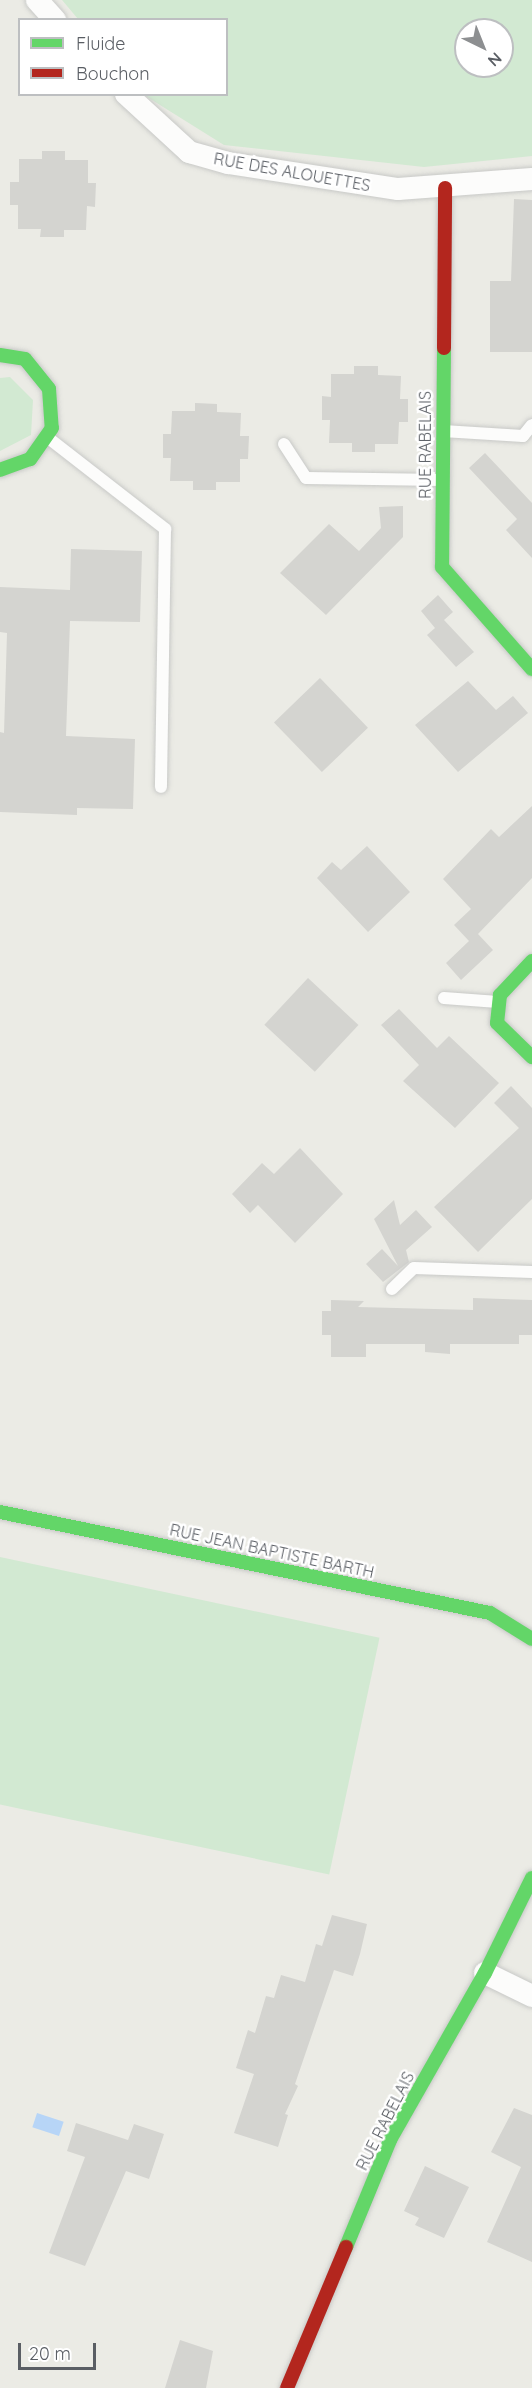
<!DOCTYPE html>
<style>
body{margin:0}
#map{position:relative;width:532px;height:2388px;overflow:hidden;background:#ebebe5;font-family:Quicksand,sans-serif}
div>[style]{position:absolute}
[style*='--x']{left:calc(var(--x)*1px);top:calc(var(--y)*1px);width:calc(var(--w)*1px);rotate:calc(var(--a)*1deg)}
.green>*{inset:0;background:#d2e9d2;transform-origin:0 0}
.water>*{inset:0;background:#b7d5f7;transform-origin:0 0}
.building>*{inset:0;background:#d4d4d0;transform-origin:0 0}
.roads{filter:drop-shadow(0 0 2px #c8c9c7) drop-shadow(0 0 2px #c8c9c7)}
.lane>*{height:12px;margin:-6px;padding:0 6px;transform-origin:6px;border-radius:6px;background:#fcfcfb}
.street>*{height:22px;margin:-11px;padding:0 11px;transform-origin:11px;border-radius:11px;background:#fcfcfb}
.fast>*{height:14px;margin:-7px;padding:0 7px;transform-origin:7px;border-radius:7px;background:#63d668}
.jam>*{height:14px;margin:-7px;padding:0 7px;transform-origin:7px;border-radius:7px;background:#b3261e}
span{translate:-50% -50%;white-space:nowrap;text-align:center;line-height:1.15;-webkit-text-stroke:5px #fff;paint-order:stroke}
.street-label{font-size:16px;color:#5a5e64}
.legend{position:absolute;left:18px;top:18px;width:210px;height:78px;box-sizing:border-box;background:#fff;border:2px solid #bdbfc1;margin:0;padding:8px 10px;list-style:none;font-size:18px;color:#5a5e64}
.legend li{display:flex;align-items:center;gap:12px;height:30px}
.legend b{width:30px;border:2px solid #bdbfc1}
.north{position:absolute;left:454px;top:18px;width:60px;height:60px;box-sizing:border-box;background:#fff;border:2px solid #bdbfc1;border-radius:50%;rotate:137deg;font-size:16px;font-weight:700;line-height:24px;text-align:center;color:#5a5e64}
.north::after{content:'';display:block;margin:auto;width:21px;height:27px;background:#8d8f91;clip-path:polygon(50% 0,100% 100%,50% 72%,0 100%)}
.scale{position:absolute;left:18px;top:2343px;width:78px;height:27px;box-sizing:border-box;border:3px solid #5a5e64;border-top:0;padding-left:8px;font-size:18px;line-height:21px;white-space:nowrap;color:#5a5e64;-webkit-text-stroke:4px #fff;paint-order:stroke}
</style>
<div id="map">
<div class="green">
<i style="clip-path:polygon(evenodd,62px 0,532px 0,532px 156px,424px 167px,224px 145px,144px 95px,226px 94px,226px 20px,78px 19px,62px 0,466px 30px,502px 30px,502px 66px,466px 66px,466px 30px)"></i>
<i style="clip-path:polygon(10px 377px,33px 400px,31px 435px,0 451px,0 458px,0 378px)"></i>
<i style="left:0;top:1557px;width:388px;height:242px;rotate:12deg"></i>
</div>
<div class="water">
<i style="left:37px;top:2113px;width:28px;height:15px;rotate:18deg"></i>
</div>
<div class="building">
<i style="clip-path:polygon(42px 151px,65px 151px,65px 160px,88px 160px,88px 183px,96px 183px,95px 207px,87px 206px,86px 230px,64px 230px,64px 237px,40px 237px,41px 229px,18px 229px,18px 205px,10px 205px,10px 182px,19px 182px,19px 159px,42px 159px)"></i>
<i style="clip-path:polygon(514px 199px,532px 200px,532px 352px,490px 352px,490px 281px,511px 281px)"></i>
<i style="clip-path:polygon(354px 366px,378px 366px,378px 375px,401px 376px,400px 399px,408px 399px,408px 422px,399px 422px,398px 444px,375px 444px,375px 452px,352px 452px,352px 443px,329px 443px,330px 420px,322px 420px,322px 396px,331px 397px,331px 374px,354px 374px)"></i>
<i style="clip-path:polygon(195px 403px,217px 404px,217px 412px,241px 413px,240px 436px,249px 436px,248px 459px,240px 459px,240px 482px,216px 482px,216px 490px,193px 490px,193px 481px,170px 481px,171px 458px,163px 458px,163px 434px,171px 434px,172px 411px,195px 411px)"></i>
<i style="clip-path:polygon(485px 453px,532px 503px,532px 558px,506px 530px,517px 519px,469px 468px)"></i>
<i style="clip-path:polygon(403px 506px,403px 537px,326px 615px,280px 573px,329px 524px,359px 551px,381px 528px,379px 507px)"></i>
<i style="clip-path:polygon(71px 549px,142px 551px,140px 622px,70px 621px,66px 736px,135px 739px,133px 809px,77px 808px,77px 815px,0 812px,0 732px,4px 733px,7px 633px,0 632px,0 587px,70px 590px)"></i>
<i style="clip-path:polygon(438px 595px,453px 612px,444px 620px,474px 652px,456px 667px,427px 635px,435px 628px,421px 611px)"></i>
<i style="left:320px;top:678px;width:69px;height:64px;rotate:46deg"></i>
<i style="clip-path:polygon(468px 681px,496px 710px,513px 696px,528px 713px,458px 772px,415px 725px)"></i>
<i style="clip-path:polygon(532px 806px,532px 878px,478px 934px,493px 950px,461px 980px,446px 963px,469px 941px,454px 925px,471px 909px,443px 879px,491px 829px,499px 837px)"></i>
<i style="clip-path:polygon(367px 846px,410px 892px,368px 932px,317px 878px,332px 862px,341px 870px)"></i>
<i style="left:308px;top:978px;width:69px;height:64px;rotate:43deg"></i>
<i style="clip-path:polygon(399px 1009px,437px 1048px,449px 1036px,499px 1083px,455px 1128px,403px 1081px,419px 1065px,381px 1025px)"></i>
<i style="clip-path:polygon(511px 1086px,532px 1108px,532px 1199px,478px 1252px,434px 1207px,519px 1128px,494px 1103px)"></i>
<i style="clip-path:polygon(300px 1148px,343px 1194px,295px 1243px,258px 1205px,250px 1213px,232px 1194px,262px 1163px,274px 1174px)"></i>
<i style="clip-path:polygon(394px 1200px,400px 1225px,416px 1210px,432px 1227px,406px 1250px,409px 1262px,383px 1282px,366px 1264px,382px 1249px,398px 1266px,374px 1219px)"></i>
<i style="clip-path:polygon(473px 1298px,532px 1300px,532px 1335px,519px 1335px,519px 1344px,450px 1344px,450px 1354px,425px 1352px,425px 1344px,366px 1344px,366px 1357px,331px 1357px,331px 1335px,322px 1335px,322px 1311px,331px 1311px,331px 1300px,364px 1301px,358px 1307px,473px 1310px)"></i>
<i style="clip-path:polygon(332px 1915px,367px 1924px,360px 1954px,353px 1976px,334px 1970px,295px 2084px,298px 2086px,285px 2114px,288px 2115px,278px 2147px,234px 2133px,254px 2074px,236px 2068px,248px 2030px,255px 2033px,266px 1996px,274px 1998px,281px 1975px,305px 1982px,316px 1944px,322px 1946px)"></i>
<i style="clip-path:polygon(514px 2108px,532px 2115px,532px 2262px,487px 2242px,521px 2167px,491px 2152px)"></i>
<i style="clip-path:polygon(76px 2123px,128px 2140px,134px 2124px,164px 2134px,149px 2179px,126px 2171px,85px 2266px,49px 2253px,85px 2157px,67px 2151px)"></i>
<i style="clip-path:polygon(425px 2166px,469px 2187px,444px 2238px,415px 2225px,419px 2218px,404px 2211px)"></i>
<i style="clip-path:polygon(180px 2340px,213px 2351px,206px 2388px,165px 2388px)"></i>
</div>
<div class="roads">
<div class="lane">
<i style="--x:443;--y:431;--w:80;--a:3.6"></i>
<i style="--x:523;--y:436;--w:14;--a:-51"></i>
<i style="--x:47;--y:437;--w:150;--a:37.9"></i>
<i style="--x:165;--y:529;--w:258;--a:90.9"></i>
<i style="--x:284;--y:444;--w:40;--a:57.1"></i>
<i style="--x:306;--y:478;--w:135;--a:0.8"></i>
<i style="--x:444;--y:998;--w:54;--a:4.2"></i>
<i style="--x:392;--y:1289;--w:30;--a:-44"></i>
<i style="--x:414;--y:1268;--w:118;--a:1.9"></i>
</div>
<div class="street">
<i style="--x:37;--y:0;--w:27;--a:48"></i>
<i style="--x:126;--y:94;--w:86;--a:42.6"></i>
<i style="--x:189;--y:152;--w:41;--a:15.8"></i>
<i style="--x:228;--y:163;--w:172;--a:8.7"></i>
<i style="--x:398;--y:189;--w:134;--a:-4.3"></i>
<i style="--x:485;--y:1973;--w:52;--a:26.1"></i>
</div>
<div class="fast">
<i style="--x:444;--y:348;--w:219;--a:90.5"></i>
<i style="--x:442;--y:567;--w:136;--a:48.6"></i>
<i style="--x:0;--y:355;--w:25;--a:9"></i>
<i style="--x:25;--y:359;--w:38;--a:51"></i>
<i style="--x:49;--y:389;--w:39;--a:86"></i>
<i style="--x:52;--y:428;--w:38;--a:125"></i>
<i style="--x:30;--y:459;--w:32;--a:160"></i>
<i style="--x:532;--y:961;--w:47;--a:133.3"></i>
<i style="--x:500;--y:995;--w:28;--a:96"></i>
<i style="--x:497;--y:1023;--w:49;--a:44.2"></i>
<i style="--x:0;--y:1512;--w:500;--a:11.65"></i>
<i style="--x:490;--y:1613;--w:49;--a:31.8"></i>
<i style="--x:346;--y:2247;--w:116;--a:-67.6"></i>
<i style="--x:390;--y:2140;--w:192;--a:-60.4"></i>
<i style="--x:485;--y:1973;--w:106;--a:-63.7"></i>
</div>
<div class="jam">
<i style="--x:444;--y:348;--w:160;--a:-89.6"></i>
<i style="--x:287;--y:2388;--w:153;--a:-67.3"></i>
</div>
</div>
<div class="street-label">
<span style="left:292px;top:172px;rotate:10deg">RUE DES ALOUETTES</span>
<span style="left:425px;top:445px;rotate:-90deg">RUE RABELAIS</span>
<span style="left:272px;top:1551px;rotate:12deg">RUE JEAN BAPTISTE BARTH</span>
<span style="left:385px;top:2121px;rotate:-63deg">RUE RABELAIS</span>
</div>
<ul class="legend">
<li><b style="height:8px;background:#63d668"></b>Fluide</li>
<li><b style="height:8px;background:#b3261e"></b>Bouchon</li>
</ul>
<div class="north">N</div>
<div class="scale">20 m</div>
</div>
